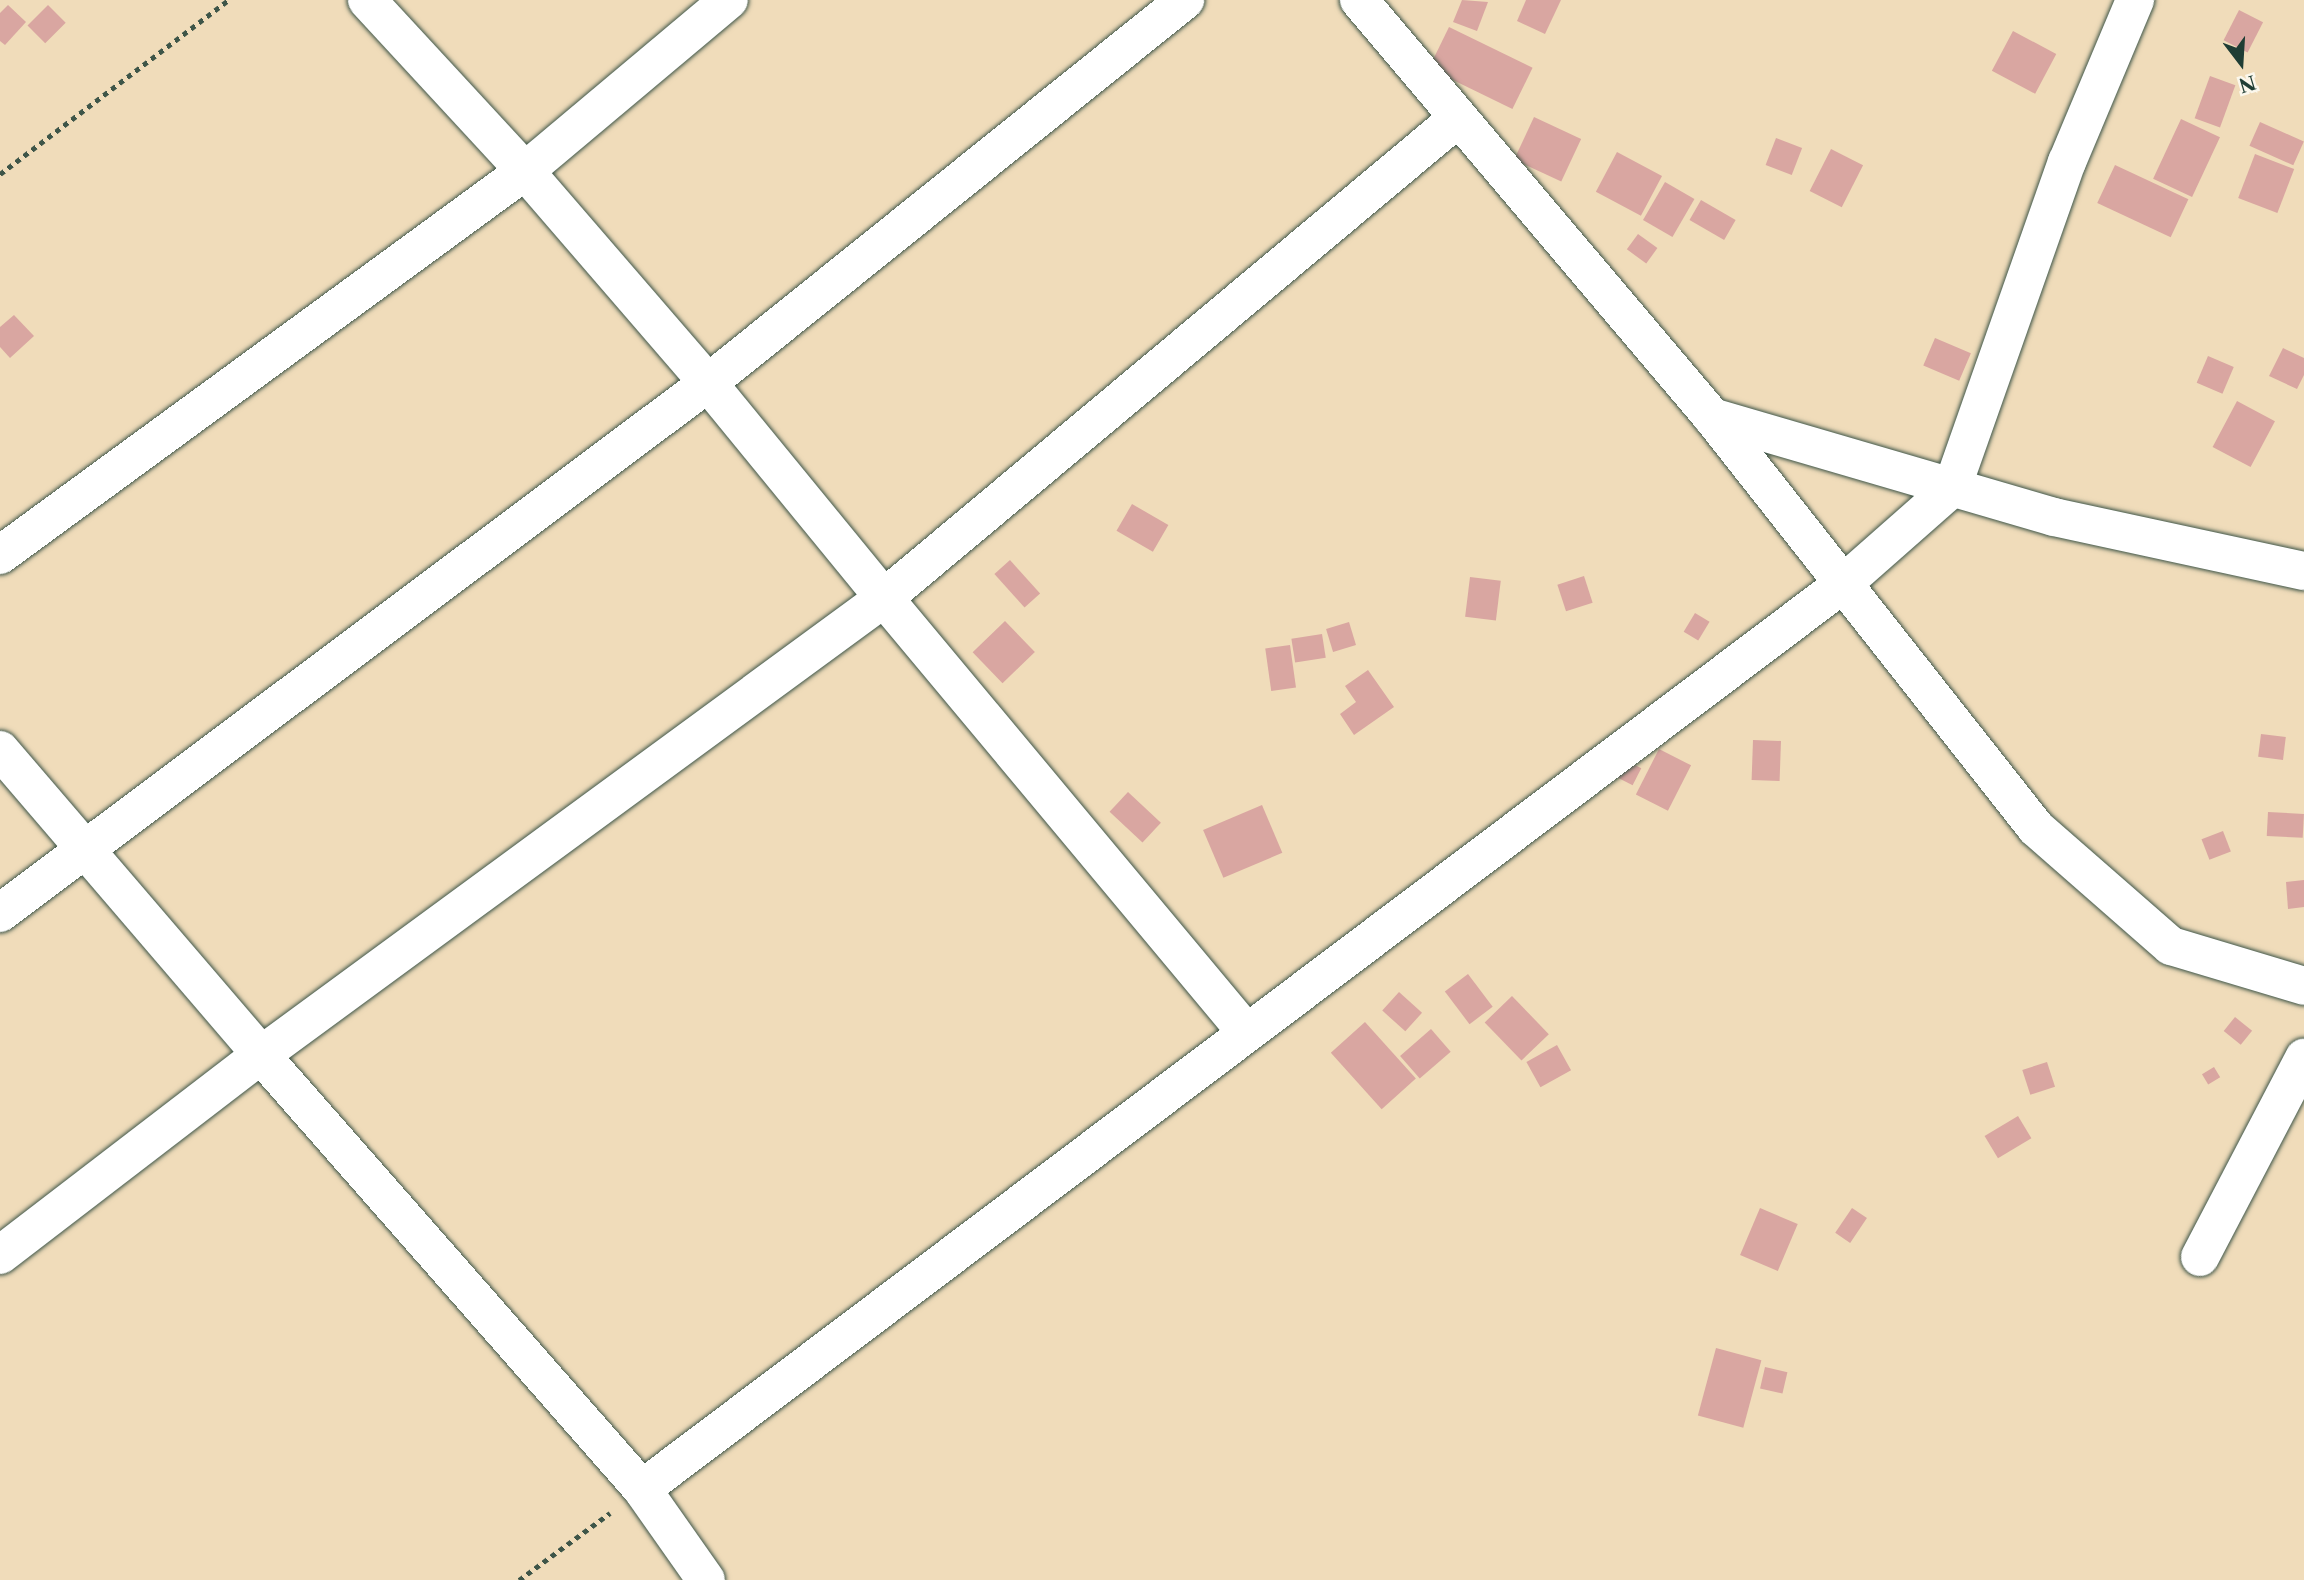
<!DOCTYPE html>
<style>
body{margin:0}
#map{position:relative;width:2304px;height:1580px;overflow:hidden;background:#f0dcba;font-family:"Libre Caslon Text",serif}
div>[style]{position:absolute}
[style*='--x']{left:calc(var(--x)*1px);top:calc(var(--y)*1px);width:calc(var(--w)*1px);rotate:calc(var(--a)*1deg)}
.building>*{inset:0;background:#d9a6a1;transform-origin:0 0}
.path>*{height:4.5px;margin-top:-2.25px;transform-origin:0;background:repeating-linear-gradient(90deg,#3e5548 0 5px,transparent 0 10px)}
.roads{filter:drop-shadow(0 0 2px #3e5548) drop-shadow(0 0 2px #3e5548)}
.street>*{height:38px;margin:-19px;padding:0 19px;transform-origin:19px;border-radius:19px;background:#fff}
span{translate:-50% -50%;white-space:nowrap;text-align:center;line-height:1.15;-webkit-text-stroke:6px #fbf7ec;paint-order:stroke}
.north{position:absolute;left:2206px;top:28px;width:70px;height:70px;-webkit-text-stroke:5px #fbf7ec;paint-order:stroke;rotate:163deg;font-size:19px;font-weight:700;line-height:28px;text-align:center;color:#1f3d34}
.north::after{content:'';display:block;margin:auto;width:24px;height:32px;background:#1f3d34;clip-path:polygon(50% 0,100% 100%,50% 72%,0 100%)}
</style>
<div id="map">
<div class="building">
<i style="clip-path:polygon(1462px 0,1488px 2px,1477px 31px,1453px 22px)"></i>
<i style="clip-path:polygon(1526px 0,1561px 0,1545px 34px,1517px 21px)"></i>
<i style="clip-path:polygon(8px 5px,26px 22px,5px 45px,0 41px,0 13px)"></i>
<i style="left:48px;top:5px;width:25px;height:29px;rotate:45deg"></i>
<i style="left:2239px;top:10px;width:27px;height:34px;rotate:27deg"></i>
<i style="left:1449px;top:27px;width:93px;height:46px;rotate:26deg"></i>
<i style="left:2013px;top:31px;width:49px;height:45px;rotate:28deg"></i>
<i style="left:2210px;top:76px;width:27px;height:45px;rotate:20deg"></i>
<i style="left:1534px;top:117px;width:52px;height:47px;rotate:25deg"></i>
<i style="left:2181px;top:119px;width:43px;height:66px;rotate:25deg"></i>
<i style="left:2260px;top:122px;width:48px;height:26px;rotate:24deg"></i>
<i style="left:1776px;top:138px;width:28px;height:29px;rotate:21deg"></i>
<i style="left:1831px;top:149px;width:36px;height:47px;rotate:27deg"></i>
<i style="left:1617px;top:152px;width:51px;height:45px;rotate:28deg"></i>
<i style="left:2255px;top:154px;width:42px;height:47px;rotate:21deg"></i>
<i style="left:2115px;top:165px;width:81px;height:42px;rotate:25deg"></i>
<i style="left:1665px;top:182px;width:34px;height:44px;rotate:30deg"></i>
<i style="left:1701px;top:200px;width:40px;height:23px;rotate:30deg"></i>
<i style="left:1638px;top:234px;width:24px;height:19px;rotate:36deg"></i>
<i style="clip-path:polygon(14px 315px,34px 336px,10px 358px,0 347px,0 327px)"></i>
<i style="left:1935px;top:338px;width:39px;height:30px;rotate:23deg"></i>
<i style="clip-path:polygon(2283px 348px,2304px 358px,2304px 375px,2297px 389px,2269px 376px)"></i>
<i style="left:2208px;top:356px;width:28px;height:29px;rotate:23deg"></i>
<i style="left:2237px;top:401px;width:43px;height:52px;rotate:28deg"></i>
<i style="left:1132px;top:504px;width:42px;height:31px;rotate:30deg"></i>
<i style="left:1010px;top:560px;width:45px;height:21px;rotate:48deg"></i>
<i style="left:1584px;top:576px;width:28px;height:28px;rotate:72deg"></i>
<i style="left:1470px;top:577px;width:31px;height:40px;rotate:7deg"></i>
<i style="left:1695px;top:613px;width:17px;height:22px;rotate:31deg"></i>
<i style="left:1005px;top:621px;width:43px;height:45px;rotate:46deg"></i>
<i style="left:1349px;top:622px;width:24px;height:24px;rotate:73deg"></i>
<i style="left:1322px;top:634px;width:24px;height:31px;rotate:81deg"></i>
<i style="left:1290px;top:645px;width:43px;height:25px;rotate:82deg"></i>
<i style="clip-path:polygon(1368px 670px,1394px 707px,1354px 735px,1340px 714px,1356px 702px,1345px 686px)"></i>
<i style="left:2261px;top:734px;width:25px;height:23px;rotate:7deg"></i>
<i style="left:1753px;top:740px;width:28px;height:40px;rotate:2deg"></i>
<i style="left:1659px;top:749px;width:36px;height:51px;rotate:27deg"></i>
<i style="left:1627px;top:761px;width:16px;height:19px;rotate:27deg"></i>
<i style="left:1128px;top:792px;width:45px;height:27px;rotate:43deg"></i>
<i style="left:1262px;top:805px;width:52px;height:64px;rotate:67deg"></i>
<i style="left:2268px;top:812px;width:36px;height:24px;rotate:3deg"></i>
<i style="left:2223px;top:831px;width:22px;height:23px;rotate:69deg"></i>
<i style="clip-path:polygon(2304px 880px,2304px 907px,2288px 909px,2286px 882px)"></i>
<i style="left:1468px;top:974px;width:41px;height:29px;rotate:53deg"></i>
<i style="left:1399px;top:992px;width:31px;height:25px;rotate:42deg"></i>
<i style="left:1512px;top:996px;width:53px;height:38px;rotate:46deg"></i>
<i style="left:2235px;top:1017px;width:22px;height:18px;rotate:39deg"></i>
<i style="left:1365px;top:1022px;width:76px;height:46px;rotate:48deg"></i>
<i style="left:1431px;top:1029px;width:30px;height:41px;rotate:49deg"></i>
<i style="left:1557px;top:1045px;width:29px;height:35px;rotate:61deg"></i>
<i style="left:2047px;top:1062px;width:26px;height:26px;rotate:72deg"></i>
<i style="left:2214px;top:1067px;width:12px;height:14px;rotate:59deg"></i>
<i style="left:2018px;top:1116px;width:26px;height:39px;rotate:59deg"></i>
<i style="left:1760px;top:1208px;width:41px;height:51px;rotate:23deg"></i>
<i style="left:1852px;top:1208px;width:18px;height:30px;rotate:34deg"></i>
<i style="left:1716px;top:1348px;width:47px;height:70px;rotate:15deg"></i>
<i style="left:1765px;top:1367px;width:23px;height:22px;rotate:13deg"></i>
</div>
<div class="path">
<i style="--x:0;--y:174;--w:287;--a:-37.3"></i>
<i style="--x:519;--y:1580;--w:113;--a:-36.4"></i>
</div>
<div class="roads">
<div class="street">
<i style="--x:367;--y:0;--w:233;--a:47.3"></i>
<i style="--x:525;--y:171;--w:280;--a:49.2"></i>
<i style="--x:708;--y:383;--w:278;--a:50.7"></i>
<i style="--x:884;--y:598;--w:748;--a:-39.9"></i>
<i style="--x:1359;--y:0;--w:546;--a:49.75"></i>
<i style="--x:1712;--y:417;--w:356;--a:16.3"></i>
<i style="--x:2054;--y:517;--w:256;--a:12.2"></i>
<i style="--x:1712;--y:417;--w:523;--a:51.75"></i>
<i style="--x:2036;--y:828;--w:179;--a:41.2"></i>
<i style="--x:2171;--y:946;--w:139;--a:16.7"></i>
<i style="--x:0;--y:555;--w:650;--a:-36.18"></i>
<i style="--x:525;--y:171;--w:266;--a:-40"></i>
<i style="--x:0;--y:750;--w:401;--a:49.4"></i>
<i style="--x:261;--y:1055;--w:578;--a:48.72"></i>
<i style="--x:642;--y:1489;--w:1504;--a:-37"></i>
<i style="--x:1843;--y:584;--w:145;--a:-41.4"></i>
<i style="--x:1952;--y:488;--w:346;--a:-70.6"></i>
<i style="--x:2067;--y:162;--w:176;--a:-67.2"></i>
<i style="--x:0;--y:913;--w:884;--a:-36.82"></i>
<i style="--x:708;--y:383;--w:612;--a:-38.76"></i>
<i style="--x:0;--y:1255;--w:329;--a:-37.5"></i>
<i style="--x:261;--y:1055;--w:773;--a:-36.26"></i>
<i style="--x:884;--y:598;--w:565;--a:50.17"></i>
<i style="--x:2200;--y:1257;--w:225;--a:-62.4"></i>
<i style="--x:642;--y:1489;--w:111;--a:54.9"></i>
</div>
</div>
<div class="north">N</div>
</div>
